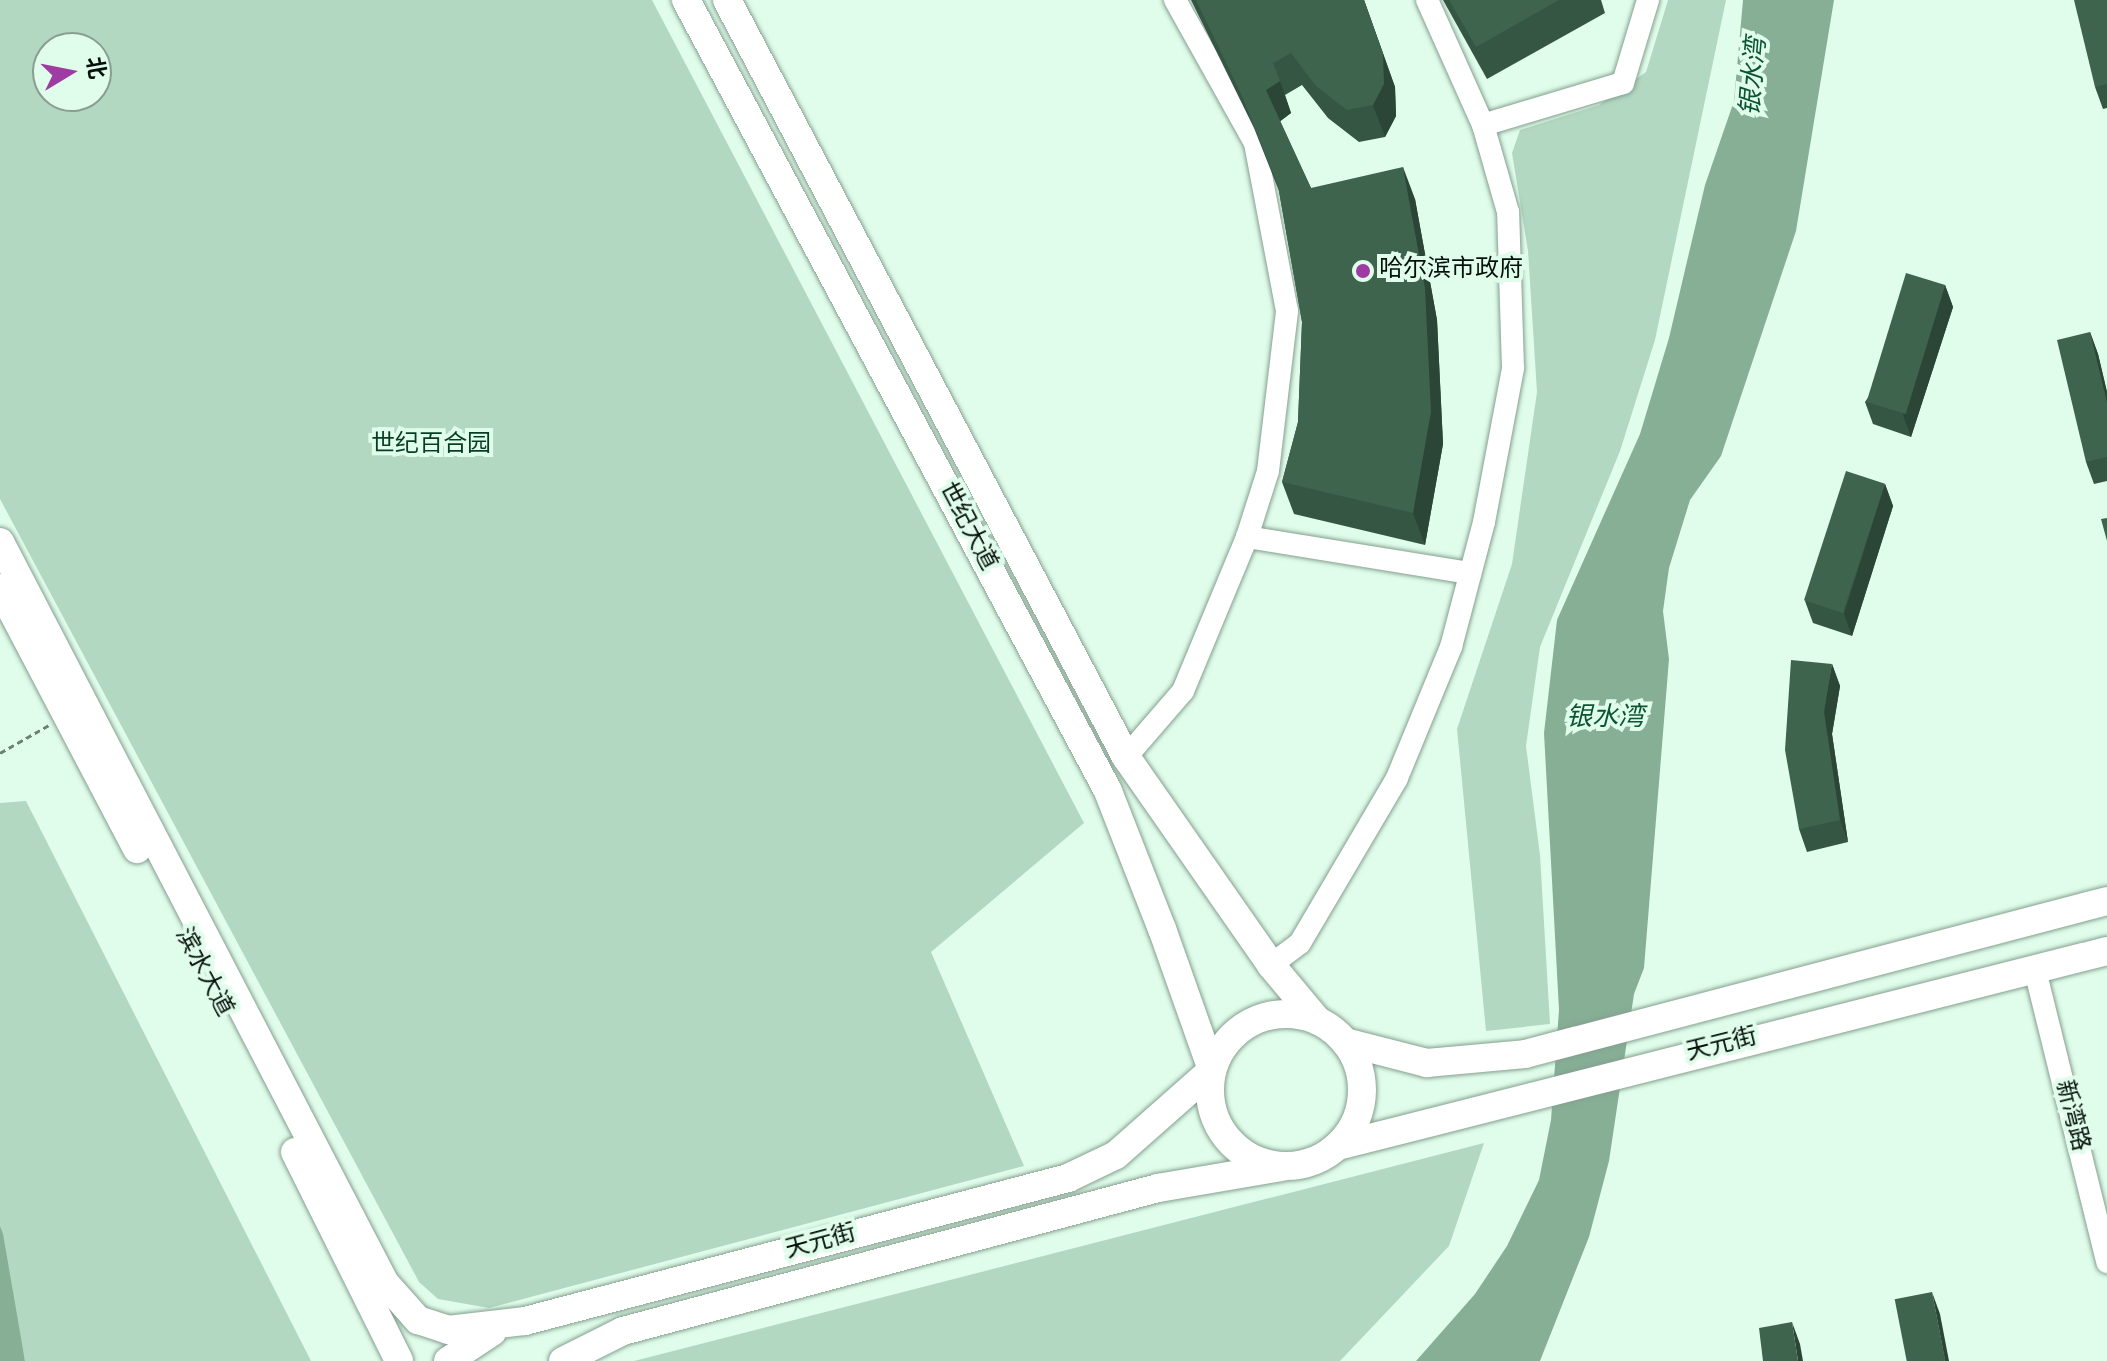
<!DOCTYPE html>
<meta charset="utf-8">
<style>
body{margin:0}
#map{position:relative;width:2107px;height:1361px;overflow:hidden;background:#e0fdeb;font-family:Overpass,"Noto Sans SC",sans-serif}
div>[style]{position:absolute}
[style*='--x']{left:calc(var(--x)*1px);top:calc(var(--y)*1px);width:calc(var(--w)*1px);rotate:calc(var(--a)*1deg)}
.green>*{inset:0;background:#b2d8c1}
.water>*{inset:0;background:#86af96}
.path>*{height:3px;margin-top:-1.5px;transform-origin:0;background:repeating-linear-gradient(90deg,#6d8074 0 6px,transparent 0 10px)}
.roads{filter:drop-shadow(0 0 2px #859f8f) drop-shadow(0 0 2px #859f8f)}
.minor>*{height:22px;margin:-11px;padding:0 11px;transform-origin:11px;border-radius:11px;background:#fff}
.major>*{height:28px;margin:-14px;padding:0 14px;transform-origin:14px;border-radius:14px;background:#fff}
.major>.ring{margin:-14px;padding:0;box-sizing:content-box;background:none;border:28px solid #fff;border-radius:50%}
.wall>*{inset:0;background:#355643}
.shaded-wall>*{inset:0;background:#2b4637}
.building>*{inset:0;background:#3e644e;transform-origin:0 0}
.dots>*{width:22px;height:22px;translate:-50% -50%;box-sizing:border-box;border:4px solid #e0fdeb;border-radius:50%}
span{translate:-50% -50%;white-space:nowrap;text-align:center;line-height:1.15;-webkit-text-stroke:8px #e0fdeb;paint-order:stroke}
.poi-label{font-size:24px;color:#06100a}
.left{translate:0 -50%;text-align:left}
.park-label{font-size:24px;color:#083d25}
.street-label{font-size:24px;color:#06100a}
.water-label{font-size:26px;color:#0c5334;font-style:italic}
.north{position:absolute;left:32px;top:32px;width:80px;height:80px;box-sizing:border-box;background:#e0fdeb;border:2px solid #899e91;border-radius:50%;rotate:80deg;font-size:22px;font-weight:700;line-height:32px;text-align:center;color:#06100a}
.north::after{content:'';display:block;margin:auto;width:28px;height:36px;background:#9e3ca3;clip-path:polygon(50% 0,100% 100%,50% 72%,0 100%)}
</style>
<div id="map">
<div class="green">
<i style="clip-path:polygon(evenodd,0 0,652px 0,1084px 823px,931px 952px,1024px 1166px,489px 1308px,438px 1299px,419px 1282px,0 499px,0 0,48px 48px,96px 48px,96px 96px,48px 96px,48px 48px)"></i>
<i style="clip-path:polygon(1668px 0,1726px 0,1655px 340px,1620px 451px,1540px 647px,1526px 746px,1540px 855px,1550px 1024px,1486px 1031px,1457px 729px,1512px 564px,1537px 392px,1528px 251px,1512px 153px,1520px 130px,1599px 105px,1646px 72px)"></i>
<i style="clip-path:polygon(26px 801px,311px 1361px,25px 1361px,0 1226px,0 803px)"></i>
<i style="clip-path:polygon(1484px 1143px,1449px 1246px,1340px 1361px,634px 1361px)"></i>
</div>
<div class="water">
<i style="clip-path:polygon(1743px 0,1834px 0,1796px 231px,1721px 456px,1690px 500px,1669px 568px,1663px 611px,1669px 659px,1644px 968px,1634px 994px,1609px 1161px,1589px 1237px,1540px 1361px,1416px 1361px,1475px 1294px,1507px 1246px,1539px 1180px,1551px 1120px,1559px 1010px,1544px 733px,1557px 620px,1640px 434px,1669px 338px,1705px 185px,1734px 101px)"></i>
<i style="clip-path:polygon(0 1226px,3px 1234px,25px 1361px,0 1361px)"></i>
</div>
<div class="path">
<i style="--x:0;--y:753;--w:56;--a:-29.7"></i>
</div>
<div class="roads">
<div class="minor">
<i style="--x:1483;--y:125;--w:146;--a:-16.7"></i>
<i style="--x:1623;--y:83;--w:87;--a:-73.2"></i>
<i style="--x:1247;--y:537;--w:226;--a:9.2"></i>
<i style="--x:1126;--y:757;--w:87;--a:-49.2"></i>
<i style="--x:1183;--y:691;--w:167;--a:-67.4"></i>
<i style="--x:1247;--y:537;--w:69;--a:-72.3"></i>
<i style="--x:1268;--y:471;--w:161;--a:-83.2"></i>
<i style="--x:1287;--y:311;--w:171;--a:-100.8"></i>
<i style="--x:1255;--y:143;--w:164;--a:-119.2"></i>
<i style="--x:1271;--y:965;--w:36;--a:-37"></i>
<i style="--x:1300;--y:943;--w:191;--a:-59.5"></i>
<i style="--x:1397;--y:778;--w:142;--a:-67.6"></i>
<i style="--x:1451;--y:647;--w:129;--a:-75.2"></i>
<i style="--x:1484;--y:522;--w:157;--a:-79.3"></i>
<i style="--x:1513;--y:368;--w:156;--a:-91.8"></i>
<i style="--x:1508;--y:212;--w:91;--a:-106"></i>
<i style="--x:1483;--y:125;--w:137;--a:-114.1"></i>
<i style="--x:2035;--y:970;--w:301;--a:76.1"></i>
</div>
<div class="major">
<i style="--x:727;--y:0;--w:856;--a:62.21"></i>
<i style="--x:1126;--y:757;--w:254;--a:55.1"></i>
<i style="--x:1271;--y:965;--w:72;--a:50.1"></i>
<i style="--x:0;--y:542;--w:835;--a:62.55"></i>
<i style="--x:385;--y:1283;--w:50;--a:48.3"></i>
<i style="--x:418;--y:1320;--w:32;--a:18"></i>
<i style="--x:448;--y:1330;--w:78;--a:-6.7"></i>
<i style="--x:525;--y:1321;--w:562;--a:-14.75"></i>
<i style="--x:1068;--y:1178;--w:53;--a:-25.6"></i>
<i style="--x:1116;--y:1155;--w:128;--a:-41.5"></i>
<i style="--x:1212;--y:1070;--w:150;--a:-109.5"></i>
<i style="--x:1162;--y:929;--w:148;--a:-111.4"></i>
<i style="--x:1108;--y:791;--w:897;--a:-118.08"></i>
<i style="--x:0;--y:588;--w:295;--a:62.3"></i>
<i class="ring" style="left:1210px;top:1014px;width:124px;height:124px"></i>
<i style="--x:1345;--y:1042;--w:85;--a:14.4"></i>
<i style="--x:1427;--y:1063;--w:98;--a:-5.2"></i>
<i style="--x:1525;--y:1054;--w:602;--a:-14.73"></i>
<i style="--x:1338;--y:1146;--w:793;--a:-14.23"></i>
<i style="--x:295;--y:1152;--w:233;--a:63.5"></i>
<i style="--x:448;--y:1361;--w:53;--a:-33.4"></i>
<i style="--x:563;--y:1361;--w:67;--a:-26.6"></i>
<i style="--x:623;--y:1331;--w:554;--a:-14.96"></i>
<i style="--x:1158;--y:1188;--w:125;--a:-9.7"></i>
</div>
</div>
<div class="wall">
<i style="clip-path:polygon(1191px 0,1364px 0,1395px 87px,1396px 116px,1385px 137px,1359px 142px,1328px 118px,1302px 85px,1285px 95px,1291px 113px,1280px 121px,1311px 188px,1415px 199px,1437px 320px,1443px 444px,1425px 545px,1294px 514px,1282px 482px,1298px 422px,1302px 322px,1279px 191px,1254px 128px)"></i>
<i style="clip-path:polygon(1443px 0,1601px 0,1605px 13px,1487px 79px)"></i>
<i style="clip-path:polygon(2107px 0,2107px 108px,2103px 109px,2095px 87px)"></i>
<i style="clip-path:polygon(1945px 285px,1953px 307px,1911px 437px,1873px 424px,1865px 402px)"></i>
<i style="clip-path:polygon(2090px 332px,2098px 354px,2107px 392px,2107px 481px,2094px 484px,2086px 462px)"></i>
<i style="clip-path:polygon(1885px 484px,1893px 506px,1852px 636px,1813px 623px,1805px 601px)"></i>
<i style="clip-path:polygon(1832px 664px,1840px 686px,1832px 734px,1848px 842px,1807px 852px,1799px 829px)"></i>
</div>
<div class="shaded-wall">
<i style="clip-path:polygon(1364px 0,1395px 87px,1396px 116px,1385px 137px,1373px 105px)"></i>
<i style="clip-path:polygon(1280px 81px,1291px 113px,1278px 123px,1266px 90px)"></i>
<i style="clip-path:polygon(1403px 167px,1415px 199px,1437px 320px,1443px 444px,1425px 545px,1413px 513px)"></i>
<i style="clip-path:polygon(1945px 285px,1953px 307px,1911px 437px,1903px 415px)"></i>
<i style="clip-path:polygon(2090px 332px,2098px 354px,2107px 392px,2107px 403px)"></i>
<i style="clip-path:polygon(1885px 484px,1893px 506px,1852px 636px,1844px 614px)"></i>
<i style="clip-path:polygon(1832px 664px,1840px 686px,1832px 734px,1848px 842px,1840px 820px,1824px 712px)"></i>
<i style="clip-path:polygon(1932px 1292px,1940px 1314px,1949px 1361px,1945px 1361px)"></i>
<i style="clip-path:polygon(1792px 1322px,1800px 1344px,1803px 1361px,1798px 1361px)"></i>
</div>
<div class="building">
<i style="clip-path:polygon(1196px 0,1364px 0,1383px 54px,1384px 84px,1373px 105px,1347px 110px,1316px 86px,1291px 53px,1273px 63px,1280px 81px,1266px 90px,1311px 188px,1403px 167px,1425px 288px,1431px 412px,1413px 513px,1282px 482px,1298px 422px,1302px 322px,1278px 186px,1242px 96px)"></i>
<i style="clip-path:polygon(1449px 0,1559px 0,1476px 47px)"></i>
<i style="clip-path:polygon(2074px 0,2107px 0,2107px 84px,2095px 87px)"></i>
<i style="left:1906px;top:273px;width:41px;height:135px;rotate:17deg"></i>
<i style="clip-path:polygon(2090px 332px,2107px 403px,2107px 457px,2086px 462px,2057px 340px)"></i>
<i style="left:1846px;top:471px;width:41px;height:136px;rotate:18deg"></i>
<i style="clip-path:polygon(2107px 518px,2107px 541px,2101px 519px)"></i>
<i style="clip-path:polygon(1791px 660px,1832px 664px,1824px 712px,1840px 820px,1799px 829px,1785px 750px)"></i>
<i style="left:1932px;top:1292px;width:70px;height:38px;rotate:79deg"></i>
<i style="clip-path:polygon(1792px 1322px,1798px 1361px,1763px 1361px,1759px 1328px)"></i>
</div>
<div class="dots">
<i style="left:1363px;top:271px;background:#9e3ca3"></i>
</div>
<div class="poi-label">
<span class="left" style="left:1379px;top:271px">哈尔滨市政府</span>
</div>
<div class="park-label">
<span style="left:431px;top:446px">世纪百合园</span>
</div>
<div class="street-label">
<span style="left:967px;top:527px;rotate:62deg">世纪大道</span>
<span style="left:203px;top:973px;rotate:62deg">滨水大道</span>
<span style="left:1722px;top:1046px;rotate:-14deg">天元街</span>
<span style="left:2071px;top:1116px;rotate:76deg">新湾路</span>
<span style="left:821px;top:1243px;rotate:-15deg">天元街</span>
</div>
<div class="water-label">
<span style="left:1755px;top:77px;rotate:-85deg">银水湾</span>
<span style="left:1605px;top:719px">银水湾</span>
</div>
<div class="north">北</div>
</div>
